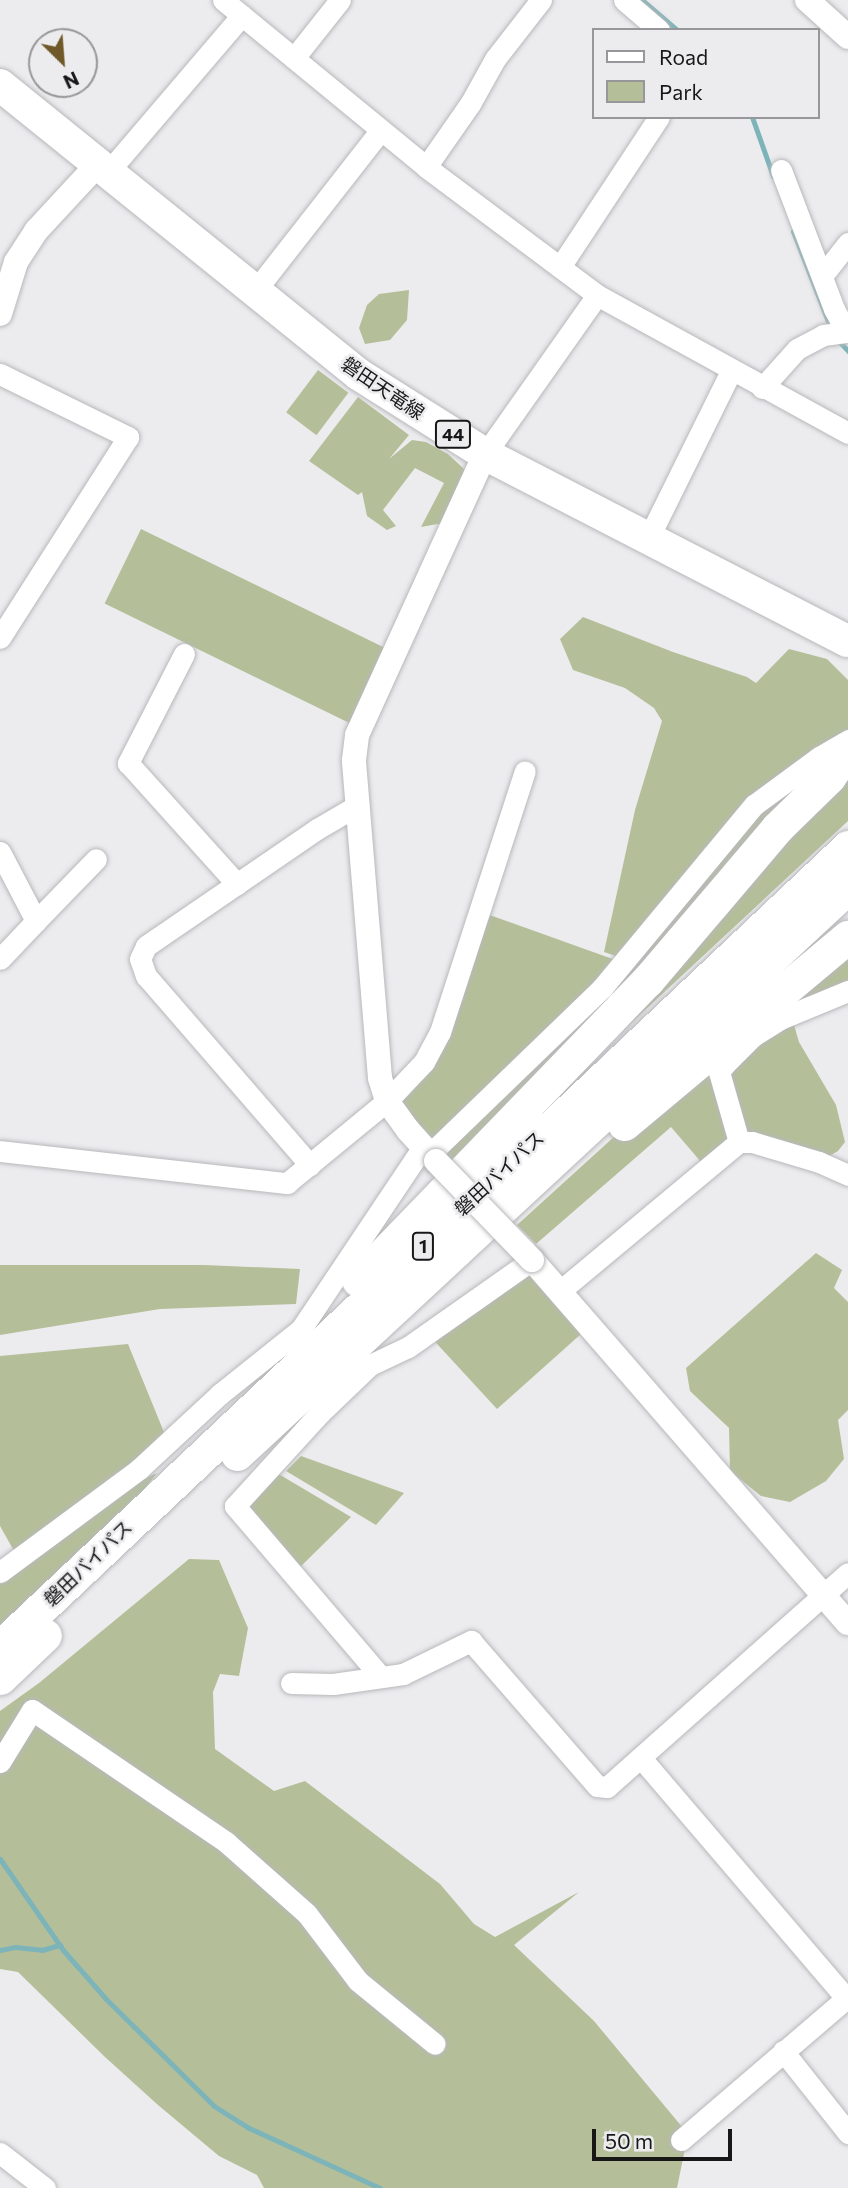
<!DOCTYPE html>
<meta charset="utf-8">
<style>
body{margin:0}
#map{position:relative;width:848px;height:2188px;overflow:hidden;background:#ececef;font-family:Commissioner,"Noto Sans JP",sans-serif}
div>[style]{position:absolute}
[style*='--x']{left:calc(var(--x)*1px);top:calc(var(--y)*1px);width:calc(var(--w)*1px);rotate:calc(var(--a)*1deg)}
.green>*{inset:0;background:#b4bf99;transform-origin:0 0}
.stream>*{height:5px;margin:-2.5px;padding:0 2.5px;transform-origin:2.5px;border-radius:2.5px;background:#7cb4b9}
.roads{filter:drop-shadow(0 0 2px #b8b8bb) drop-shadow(0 0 2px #b8b8bb)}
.minor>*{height:21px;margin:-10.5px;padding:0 10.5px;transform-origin:10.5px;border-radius:10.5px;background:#fff}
.tertiary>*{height:24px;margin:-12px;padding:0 12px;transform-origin:12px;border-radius:12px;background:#fff}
.primary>*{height:32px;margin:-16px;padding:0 16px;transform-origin:16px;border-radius:16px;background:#fff}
.trunk>*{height:33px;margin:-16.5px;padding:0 16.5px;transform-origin:16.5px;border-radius:16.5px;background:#fff}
.bridges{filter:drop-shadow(0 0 2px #b8b8bb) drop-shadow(0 0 2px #b8b8bb)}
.tertiary-bridge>*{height:24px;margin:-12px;padding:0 12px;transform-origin:12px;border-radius:12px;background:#fff}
span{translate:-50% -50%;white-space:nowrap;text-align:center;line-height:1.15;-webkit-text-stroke:5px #ececef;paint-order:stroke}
.shield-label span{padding:2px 5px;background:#ececef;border:2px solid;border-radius:5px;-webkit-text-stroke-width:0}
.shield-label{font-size:18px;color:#171718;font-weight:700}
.street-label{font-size:19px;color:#171718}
.legend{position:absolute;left:592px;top:28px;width:228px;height:91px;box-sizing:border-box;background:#ececef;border:2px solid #979799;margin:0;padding:9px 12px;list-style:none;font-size:21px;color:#171718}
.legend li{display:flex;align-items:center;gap:14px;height:35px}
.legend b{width:35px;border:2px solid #979799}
.north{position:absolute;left:28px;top:28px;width:70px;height:70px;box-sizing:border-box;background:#ececef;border:2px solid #979799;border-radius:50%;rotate:155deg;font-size:19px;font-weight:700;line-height:28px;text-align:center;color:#171718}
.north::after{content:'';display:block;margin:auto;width:24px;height:32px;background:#6f5928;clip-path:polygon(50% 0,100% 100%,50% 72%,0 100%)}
.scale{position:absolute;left:592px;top:2129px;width:140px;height:32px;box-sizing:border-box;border:4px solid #171718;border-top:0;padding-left:9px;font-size:21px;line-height:24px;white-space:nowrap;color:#171718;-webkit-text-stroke:5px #ececef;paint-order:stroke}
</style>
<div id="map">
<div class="green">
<i style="clip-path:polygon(409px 290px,407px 320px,390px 340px,365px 344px,359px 328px,367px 305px,379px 294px)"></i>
<i style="left:318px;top:370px;width:38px;height:53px;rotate:37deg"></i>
<i style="clip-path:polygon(358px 397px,409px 435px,389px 459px,412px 440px,426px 442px,448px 454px,464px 469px,460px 492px,443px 523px,421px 527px,444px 483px,415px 468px,383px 510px,396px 526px,387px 530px,367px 516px,362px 492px,358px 495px,309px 461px)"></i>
<i style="left:141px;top:529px;width:282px;height:83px;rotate:26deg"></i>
<i style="clip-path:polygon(583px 617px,673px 652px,747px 677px,756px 683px,789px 649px,827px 659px,848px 680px,848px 735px,459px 1168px,387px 1101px,426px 1058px,484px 913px,621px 962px,625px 959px,604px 952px,635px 810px,662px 721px,654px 708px,625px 688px,573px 670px,560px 639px)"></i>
<i style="clip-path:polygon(848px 772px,848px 821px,602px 1050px)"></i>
<i style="clip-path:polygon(848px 945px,848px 991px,791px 1015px,799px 1042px,836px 1105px,845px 1142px,838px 1151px,819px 1162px,752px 1142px,707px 1169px,671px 1127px,536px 1244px,517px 1225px,692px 1066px)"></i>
<i style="clip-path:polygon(816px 1253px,842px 1270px,834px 1288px,848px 1302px,848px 1410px,838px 1420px,844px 1459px,826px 1481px,790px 1502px,761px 1496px,730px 1471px,729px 1428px,690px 1391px,686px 1368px)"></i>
<i style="clip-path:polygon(0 1265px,204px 1265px,300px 1269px,296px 1304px,160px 1309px,0 1335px)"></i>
<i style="clip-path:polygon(522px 1266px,590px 1326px,497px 1409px,427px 1333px)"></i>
<i style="clip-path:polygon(128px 1344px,168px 1442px,101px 1497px,157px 1473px,83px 1568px,0 1636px,0 1572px,18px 1558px,0 1526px,0 1356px)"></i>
<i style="clip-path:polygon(301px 1456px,404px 1493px,376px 1525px,286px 1471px)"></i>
<i style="clip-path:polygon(277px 1473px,351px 1517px,293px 1574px,240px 1513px)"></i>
<i style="clip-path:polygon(189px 1559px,219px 1560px,248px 1628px,239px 1676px,220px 1674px,213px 1692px,215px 1749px,274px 1791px,305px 1781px,440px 1884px,474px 1924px,495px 1937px,579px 1892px,514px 1945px,594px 2021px,688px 2134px,677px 2188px,264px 2188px,257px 2175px,219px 2156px,158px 2105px,105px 2057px,18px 1972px,0 1969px,0 1711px,39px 1683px)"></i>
</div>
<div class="stream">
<i style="--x:642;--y:0;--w:46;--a:40.6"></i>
<i style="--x:752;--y:117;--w:63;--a:70.4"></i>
<i style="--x:793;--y:231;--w:105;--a:68.8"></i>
<i style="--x:836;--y:338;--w:18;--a:47"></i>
<i style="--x:0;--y:1859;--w:111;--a:55.3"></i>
<i style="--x:63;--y:1950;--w:65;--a:48.7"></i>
<i style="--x:106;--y:1999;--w:152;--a:44.7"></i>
<i style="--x:214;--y:2106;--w:41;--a:32.2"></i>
<i style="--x:249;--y:2128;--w:144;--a:24.6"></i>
<i style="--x:0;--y:1950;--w:15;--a:-11"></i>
<i style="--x:15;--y:1947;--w:27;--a:6"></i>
<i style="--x:42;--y:1950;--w:19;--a:-16"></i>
</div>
<div class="roads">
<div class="minor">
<i style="--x:223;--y:0;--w:263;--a:39.4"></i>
<i style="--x:426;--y:167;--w:214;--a:36.8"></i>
<i style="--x:597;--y:295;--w:286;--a:28.8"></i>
<i style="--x:624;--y:0;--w:46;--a:40.6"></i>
<i style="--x:294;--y:58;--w:74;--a:-51.6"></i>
<i style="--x:426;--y:167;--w:77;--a:-55.1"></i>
<i style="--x:470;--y:104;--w:51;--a:-60.9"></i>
<i style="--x:495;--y:59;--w:75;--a:-52.1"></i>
<i style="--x:781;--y:170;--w:149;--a:69.1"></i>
<i style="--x:834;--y:309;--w:26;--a:61"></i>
<i style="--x:108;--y:172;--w:206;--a:-49.5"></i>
<i style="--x:560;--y:267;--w:180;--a:-56.6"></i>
<i style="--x:822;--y:276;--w:42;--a:-51.8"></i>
<i style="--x:255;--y:291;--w:204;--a:-52"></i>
<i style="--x:0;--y:374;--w:143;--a:26.2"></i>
<i style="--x:128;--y:437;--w:238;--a:122.5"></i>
<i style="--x:762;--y:388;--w:52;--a:-48.1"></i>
<i style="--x:797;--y:349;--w:30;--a:-28"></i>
<i style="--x:823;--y:335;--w:25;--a:-7"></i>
<i style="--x:485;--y:454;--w:194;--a:-54.8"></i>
<i style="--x:648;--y:539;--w:187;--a:-63.7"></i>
<i style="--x:184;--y:654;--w:123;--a:117.2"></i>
<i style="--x:128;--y:763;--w:163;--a:48"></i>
<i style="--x:0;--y:852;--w:78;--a:62.4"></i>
<i style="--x:36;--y:921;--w:52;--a:133.5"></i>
<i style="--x:36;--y:921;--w:86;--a:-45.9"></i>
<i style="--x:739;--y:1142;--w:73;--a:-105.9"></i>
<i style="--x:719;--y:1072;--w:10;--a:-53"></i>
<i style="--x:725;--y:1064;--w:40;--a:-45"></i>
<i style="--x:753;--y:1036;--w:32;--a:-32"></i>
<i style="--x:780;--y:1019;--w:74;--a:-22.4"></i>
<i style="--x:0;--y:1151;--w:289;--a:6.4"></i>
<i style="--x:287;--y:1183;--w:129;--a:-39.4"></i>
<i style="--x:387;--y:1101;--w:54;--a:-46.5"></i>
<i style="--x:424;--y:1062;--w:34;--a:-62"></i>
<i style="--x:440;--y:1032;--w:274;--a:-72"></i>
<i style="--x:430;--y:1154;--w:239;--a:-44"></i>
<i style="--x:602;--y:988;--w:238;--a:-50.3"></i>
<i style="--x:754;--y:805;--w:81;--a:-36.4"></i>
<i style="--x:819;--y:757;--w:34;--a:-30"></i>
<i style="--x:310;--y:1165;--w:250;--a:-130.9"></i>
<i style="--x:146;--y:976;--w:18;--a:-109"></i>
<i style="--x:140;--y:959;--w:14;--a:-65"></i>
<i style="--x:146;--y:946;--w:207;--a:-34.4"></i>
<i style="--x:317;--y:829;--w:48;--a:-30.3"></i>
<i style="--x:560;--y:1291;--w:233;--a:-39.8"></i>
<i style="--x:739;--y:1142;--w:13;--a:0"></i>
<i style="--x:752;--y:1142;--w:70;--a:16.6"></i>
<i style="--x:819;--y:1162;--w:32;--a:24"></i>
<i style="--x:0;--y:1572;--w:173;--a:-36.5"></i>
<i style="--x:139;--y:1469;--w:110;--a:-42.8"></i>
<i style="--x:220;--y:1394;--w:104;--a:-38.7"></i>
<i style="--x:301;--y:1329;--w:219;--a:-56.2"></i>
<i style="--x:381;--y:1677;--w:225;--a:-130.5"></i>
<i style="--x:235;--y:1506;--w:126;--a:-47.6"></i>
<i style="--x:320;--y:1413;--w:69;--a:-43.8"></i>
<i style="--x:370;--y:1365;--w:42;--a:-25.3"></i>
<i style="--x:408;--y:1347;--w:151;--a:-35.1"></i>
<i style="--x:291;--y:1683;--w:42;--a:1.4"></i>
<i style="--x:333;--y:1684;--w:71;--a:-8.1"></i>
<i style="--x:403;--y:1674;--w:76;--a:-25.9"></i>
<i style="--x:471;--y:1641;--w:192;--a:49"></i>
<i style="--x:597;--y:1786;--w:10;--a:6"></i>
<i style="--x:607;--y:1787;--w:322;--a:-41.6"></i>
<i style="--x:641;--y:1758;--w:316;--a:49.5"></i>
<i style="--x:0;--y:1762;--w:61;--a:-58.4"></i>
<i style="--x:32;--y:1710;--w:235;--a:34.2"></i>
<i style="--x:226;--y:1842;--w:108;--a:41.6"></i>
<i style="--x:307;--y:1914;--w:84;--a:52.7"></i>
<i style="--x:358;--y:1981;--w:99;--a:39.3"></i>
<i style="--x:783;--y:2051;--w:105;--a:51.6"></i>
<i style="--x:681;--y:2140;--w:220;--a:-40.6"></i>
<i style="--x:0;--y:2153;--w:57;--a:37.9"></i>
</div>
<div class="tertiary">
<i style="--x:807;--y:0;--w:55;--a:42.1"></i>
<i style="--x:0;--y:314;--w:54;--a:-72.9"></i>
<i style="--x:16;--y:262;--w:37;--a:-57"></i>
<i style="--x:36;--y:231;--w:91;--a:-47.2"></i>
<i style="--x:436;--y:1161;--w:42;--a:-132.1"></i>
<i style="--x:408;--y:1130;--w:36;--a:-126"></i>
<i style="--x:387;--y:1101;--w:24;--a:-107"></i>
<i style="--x:380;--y:1078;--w:319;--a:-94.7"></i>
<i style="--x:354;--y:760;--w:25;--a:-83"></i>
<i style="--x:357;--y:735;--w:309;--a:-65.5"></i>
<i style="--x:532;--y:1260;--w:481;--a:49"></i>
</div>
<div class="primary">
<i style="--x:0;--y:85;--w:460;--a:38.9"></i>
<i style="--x:358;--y:374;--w:150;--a:32.2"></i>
<i style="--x:485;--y:454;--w:408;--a:27.3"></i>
</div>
<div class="trunk">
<i style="--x:624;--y:1124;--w:292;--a:-39.9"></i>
<i style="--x:358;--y:1280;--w:416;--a:-46"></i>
<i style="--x:647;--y:981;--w:201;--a:-49.6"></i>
<i style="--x:777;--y:828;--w:73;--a:-44.4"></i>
<i style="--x:829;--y:777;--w:33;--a:-55"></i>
<i style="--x:237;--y:1454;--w:834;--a:-42.86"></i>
<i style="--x:0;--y:1647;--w:1166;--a:-43.33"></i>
<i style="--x:0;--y:1678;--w:62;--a:-43.7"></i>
</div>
</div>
<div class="bridges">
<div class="tertiary-bridge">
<i style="--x:436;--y:1161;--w:138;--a:45.9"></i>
</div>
</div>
<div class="shield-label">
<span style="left:453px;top:434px">44</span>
<span style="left:423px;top:1246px">1</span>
</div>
<div class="street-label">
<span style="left:383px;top:388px;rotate:34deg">磐田天竜線</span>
<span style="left:499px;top:1173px;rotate:-43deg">磐田バイパス</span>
<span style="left:88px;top:1563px;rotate:-44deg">磐田バイパス</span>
</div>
<ul class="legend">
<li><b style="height:9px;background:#fff"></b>Road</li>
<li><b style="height:19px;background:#b4bf99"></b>Park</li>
</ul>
<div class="north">N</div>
<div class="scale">50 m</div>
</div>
